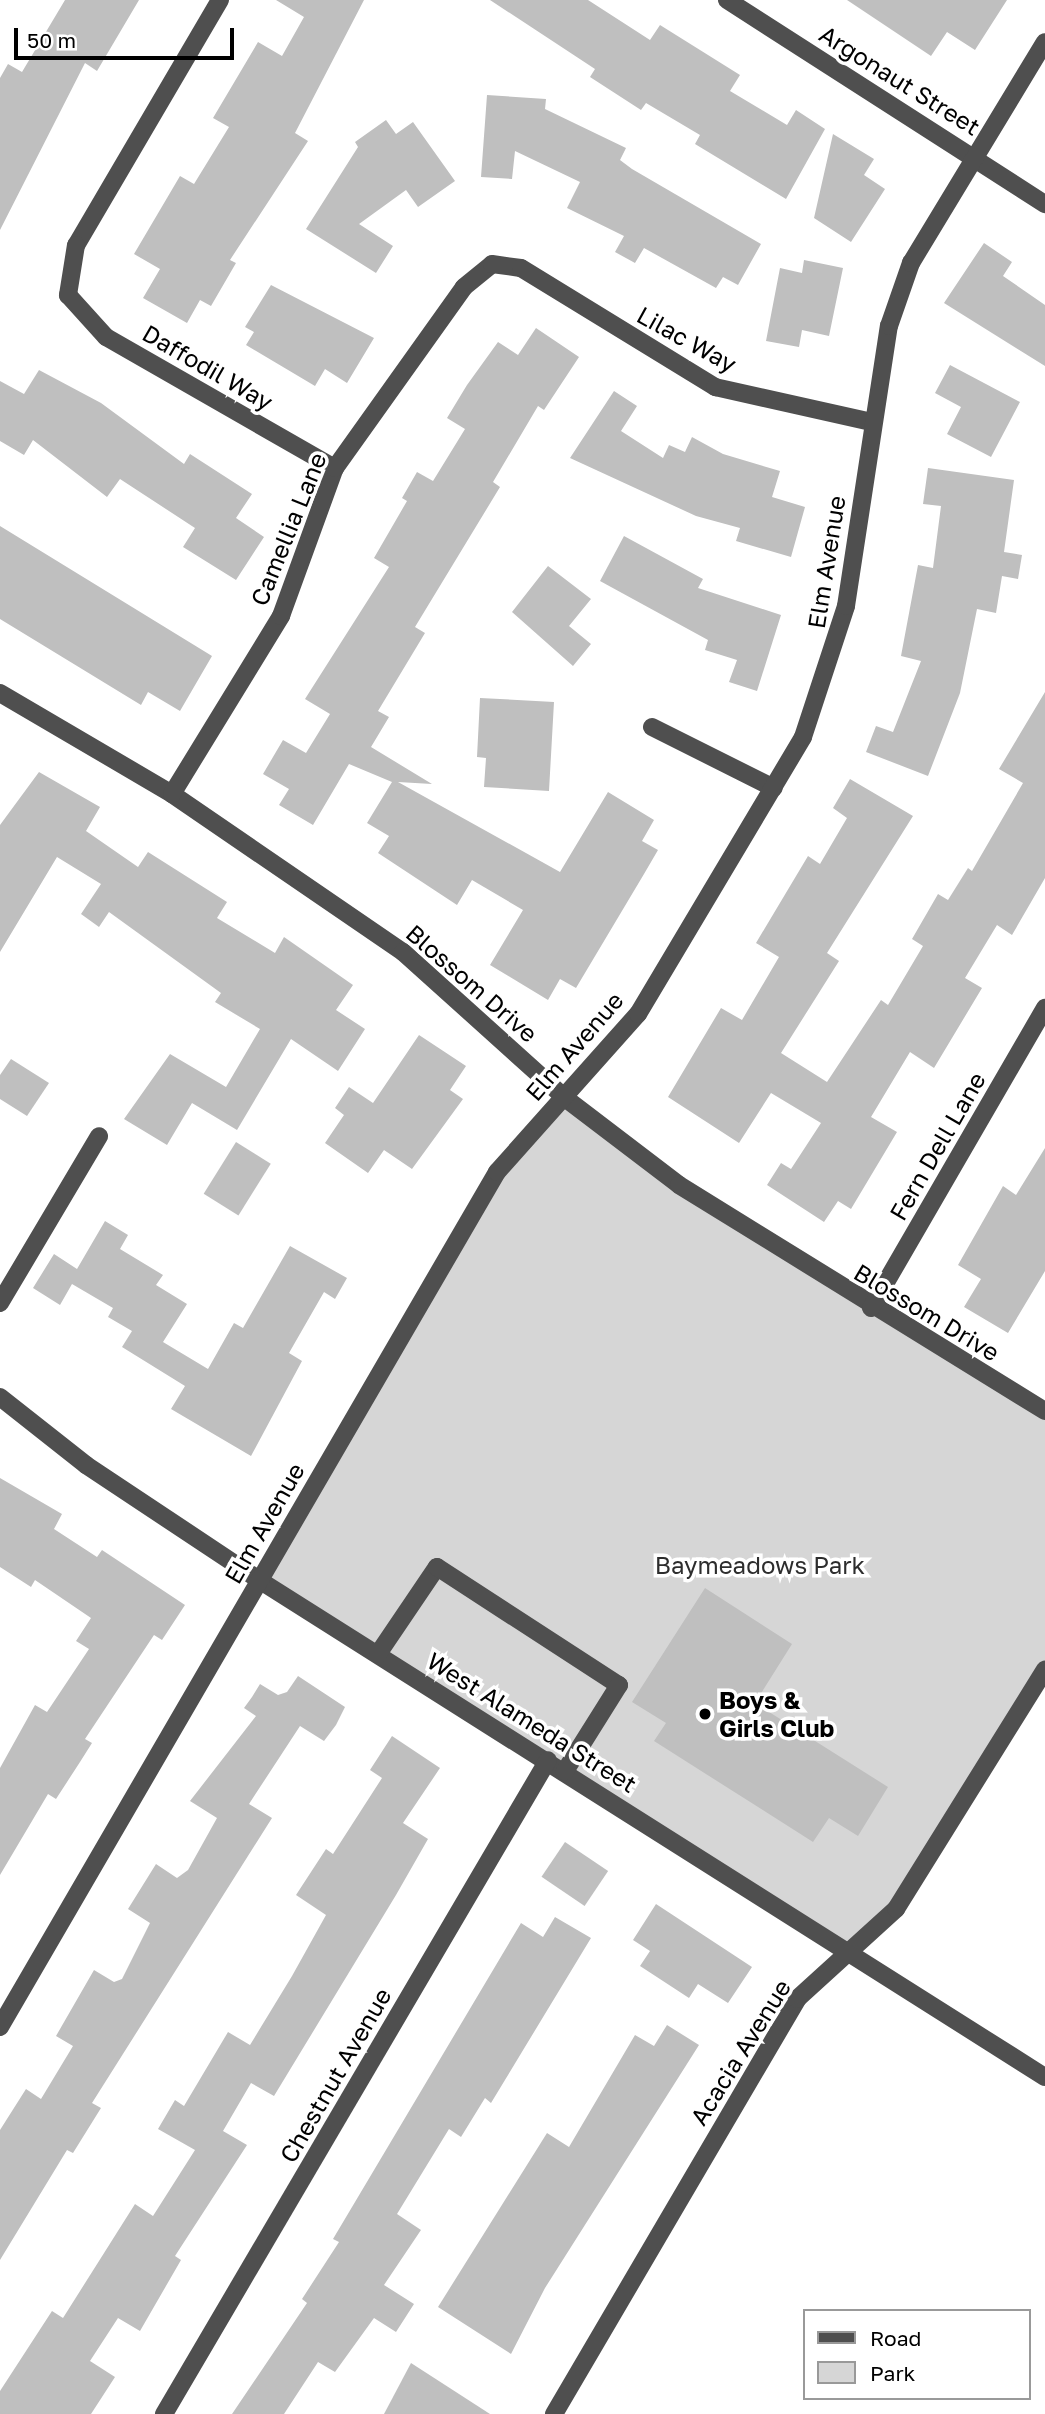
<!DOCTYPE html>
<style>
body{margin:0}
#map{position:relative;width:1045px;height:2414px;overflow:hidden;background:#fff;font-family:"Golos Text",sans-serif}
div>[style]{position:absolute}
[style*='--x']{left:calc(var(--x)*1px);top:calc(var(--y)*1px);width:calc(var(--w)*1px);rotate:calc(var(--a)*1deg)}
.green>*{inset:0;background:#d6d6d6}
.building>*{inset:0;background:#bfbfbf;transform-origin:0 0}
.minor>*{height:18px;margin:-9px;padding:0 9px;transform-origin:9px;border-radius:9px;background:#4f4f4f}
.dots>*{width:19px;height:19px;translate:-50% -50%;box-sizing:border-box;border:4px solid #fff;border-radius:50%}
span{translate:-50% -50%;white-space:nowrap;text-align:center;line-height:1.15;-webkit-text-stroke:7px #fff;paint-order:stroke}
.street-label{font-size:24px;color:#000}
.park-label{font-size:24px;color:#2d2d2d}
.poi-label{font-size:24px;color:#000;font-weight:700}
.left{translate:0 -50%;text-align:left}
.legend{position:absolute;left:803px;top:2309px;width:228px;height:91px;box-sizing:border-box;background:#fff;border:2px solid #999;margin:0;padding:9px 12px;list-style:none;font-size:21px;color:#000}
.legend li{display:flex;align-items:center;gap:14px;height:35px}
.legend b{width:35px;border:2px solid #999}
.scale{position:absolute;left:14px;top:28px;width:220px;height:32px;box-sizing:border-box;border:4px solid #000;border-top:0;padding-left:9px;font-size:21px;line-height:24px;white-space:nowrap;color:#000;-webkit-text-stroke:5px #fff;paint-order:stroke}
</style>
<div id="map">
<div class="green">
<i style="clip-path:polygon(565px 1098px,679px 1185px,1045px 1411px,1045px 1670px,932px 1859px,846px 1950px,259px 1580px,497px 1172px)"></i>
</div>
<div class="building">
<i style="clip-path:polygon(65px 0,139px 0,97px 71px,85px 63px,0 230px,0 78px,8px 64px,22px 72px)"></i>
<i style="clip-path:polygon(276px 0,364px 0,295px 133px,308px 141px,230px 260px,236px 263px,211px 306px,200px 300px,187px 323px,143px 298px,160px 269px,134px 254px,180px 176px,194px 184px,229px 127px,213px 118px,258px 42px,282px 56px,304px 17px)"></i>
<i style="clip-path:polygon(490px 0,588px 0,650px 40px,660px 25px,740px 75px,730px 91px,787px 125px,796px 110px,825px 129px,786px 199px,695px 144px,700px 135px,646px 103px,641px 110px,590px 77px,595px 69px)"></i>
<i style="clip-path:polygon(847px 0,1007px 0,975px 50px,947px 32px,931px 56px)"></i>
<i style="clip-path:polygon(487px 95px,546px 99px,545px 109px,626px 148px,620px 160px,632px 169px,761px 244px,738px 285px,723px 277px,716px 288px,644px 248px,635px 263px,615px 252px,624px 236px,567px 208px,580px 182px,515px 151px,512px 179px,481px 177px)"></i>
<i style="clip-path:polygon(386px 120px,396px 134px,413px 122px,455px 181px,418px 207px,406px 190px,359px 224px,393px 246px,376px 273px,306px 229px,358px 147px,355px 142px)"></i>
<i style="clip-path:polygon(833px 134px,874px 159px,864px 175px,885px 189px,851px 242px,814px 218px)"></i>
<i style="clip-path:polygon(984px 243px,1012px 262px,1003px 276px,1045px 305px,1045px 366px,944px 303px)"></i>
<i style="clip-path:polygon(804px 260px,843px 268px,829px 336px,802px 330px,799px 347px,766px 341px,780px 268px,802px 273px)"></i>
<i style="clip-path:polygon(271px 285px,374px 338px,347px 383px,325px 369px,315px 386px,246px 345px,254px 332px,245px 327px)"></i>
<i style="clip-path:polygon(536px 328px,579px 357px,544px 410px,538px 406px,493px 482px,500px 487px,415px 627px,425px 633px,378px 711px,389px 717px,371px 747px,432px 784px,398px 782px,560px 872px,608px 792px,654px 820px,642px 841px,658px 850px,644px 874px,576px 988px,560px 979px,548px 1000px,490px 965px,523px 910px,472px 880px,457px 905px,378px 853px,389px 836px,367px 823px,392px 782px,349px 764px,313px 825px,279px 805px,289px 789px,263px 774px,283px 740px,306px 753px,330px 714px,305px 699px,389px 567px,374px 558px,407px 501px,402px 498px,417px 472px,433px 481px,465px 429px,447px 418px,467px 385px,498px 342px,518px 355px)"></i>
<i style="clip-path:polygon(950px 365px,1020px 402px,991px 457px,947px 434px,961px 407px,935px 393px)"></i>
<i style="clip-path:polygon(39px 370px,101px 403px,184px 464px,190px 454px,252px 494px,236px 518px,264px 537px,236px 580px,183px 547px,195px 528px,120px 479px,107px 497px,33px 440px,24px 455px,0 441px,0 381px,24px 394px)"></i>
<i style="clip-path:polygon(614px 391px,637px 406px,621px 431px,663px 458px,669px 445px,685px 452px,692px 437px,723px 454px,780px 471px,772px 497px,805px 507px,791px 557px,736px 541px,740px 528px,696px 516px,570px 458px)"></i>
<i style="clip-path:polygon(928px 468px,1014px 480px,1004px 552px,1022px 555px,1018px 579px,1002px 576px,996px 613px,977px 609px,960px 693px,928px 776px,866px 752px,876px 726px,893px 732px,921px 661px,901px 656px,918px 565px,933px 568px,941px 506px,923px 504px)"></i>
<i style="clip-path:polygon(0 526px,212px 656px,180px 711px,148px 692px,141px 705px,0 619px)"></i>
<i style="clip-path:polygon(624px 536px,703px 579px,698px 588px,781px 615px,757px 691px,729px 682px,737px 660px,705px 650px,708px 640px,600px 581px)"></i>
<i style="clip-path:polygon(548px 566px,591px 599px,569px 626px,591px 644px,573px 666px,512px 612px)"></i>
<i style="clip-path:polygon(1045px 692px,1045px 878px,1012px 935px,997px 925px,965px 978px,982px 988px,934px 1068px,910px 1052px,871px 1117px,897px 1132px,851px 1209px,838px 1201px,824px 1222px,767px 1185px,781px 1163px,791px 1169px,821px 1123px,771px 1093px,739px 1143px,668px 1097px,721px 1008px,742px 1020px,779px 957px,756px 943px,808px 856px,820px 864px,847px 818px,833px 808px,850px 779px,913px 816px,827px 953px,839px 961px,781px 1053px,827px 1082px,881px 1000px,888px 1005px,923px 946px,912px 939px,938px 894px,948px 900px,968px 868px,972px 871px,1023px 783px,999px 769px)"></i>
<i style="clip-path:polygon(480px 698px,554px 702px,549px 791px,484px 787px,486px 758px,477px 757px)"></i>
<i style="clip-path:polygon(39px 772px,100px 807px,86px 831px,138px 867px,148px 852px,227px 902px,217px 918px,275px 953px,284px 937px,353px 985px,336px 1010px,365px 1029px,338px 1071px,291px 1039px,237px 1130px,192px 1103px,167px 1145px,124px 1119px,170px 1054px,226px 1087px,260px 1029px,215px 1002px,221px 993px,109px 912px,99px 927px,81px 914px,101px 884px,57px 857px,0 952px,0 825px)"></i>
<i style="clip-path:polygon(419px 1035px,466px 1066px,450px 1090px,463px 1099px,412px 1169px,384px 1150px,368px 1173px,325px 1143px,344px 1115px,335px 1108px,349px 1087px,373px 1103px)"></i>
<i style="clip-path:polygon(11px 1059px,49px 1083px,27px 1116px,0 1099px,0 1075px)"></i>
<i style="left:236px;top:1142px;width:41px;height:61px;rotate:32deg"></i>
<i style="clip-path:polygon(1045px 1148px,1045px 1271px,1008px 1333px,964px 1307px,981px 1279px,958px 1265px,1003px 1186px,1016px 1195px)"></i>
<i style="clip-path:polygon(105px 1221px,128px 1235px,120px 1249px,163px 1275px,156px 1285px,187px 1304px,163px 1342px,208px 1369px,234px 1323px,243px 1328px,290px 1246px,347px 1278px,335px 1299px,324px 1292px,289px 1353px,302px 1361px,251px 1456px,171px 1409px,185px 1386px,122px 1347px,132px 1331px,108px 1317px,113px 1308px,72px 1284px,60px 1305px,33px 1288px,54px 1254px,77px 1269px)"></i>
<i style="clip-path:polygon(0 1478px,62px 1514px,54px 1529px,97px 1557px,102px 1550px,185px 1605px,162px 1640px,154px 1635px,85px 1739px,92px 1743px,80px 1762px,56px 1799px,48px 1794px,0 1875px,0 1768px,35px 1705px,47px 1712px,89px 1649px,76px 1641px,91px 1618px,35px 1580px,31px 1587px,0 1567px)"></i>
<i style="clip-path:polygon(705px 1588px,792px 1644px,755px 1703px,888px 1787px,858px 1836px,829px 1818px,813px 1842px,654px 1741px,666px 1723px,632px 1702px)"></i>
<i style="clip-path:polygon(298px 1676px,345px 1707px,336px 1725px,324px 1741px,300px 1726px,249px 1804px,272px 1818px,92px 2103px,101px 2108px,73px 2153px,67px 2150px,0 2260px,0 2130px,26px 2089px,41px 2099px,73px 2046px,56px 2036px,94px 1970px,114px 1982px,122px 1979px,150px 1923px,128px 1909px,156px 1864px,177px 1878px,188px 1870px,217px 1818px,190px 1801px,256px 1716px,244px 1708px,252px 1697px,260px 1684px,278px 1695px,287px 1692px)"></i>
<i style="clip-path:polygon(392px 1736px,440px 1768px,403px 1823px,428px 1839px,396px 1895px,274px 2096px,251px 2083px,223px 2131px,247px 2145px,175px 2256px,181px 2260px,140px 2331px,118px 2318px,90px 2361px,115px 2377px,91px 2414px,0 2414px,0 2391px,52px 2311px,63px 2318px,135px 2204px,153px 2216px,195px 2150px,158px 2129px,175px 2100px,184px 2106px,228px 2032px,250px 2045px,292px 1976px,326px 1915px,296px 1895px,326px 1849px,333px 1854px,382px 1778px,370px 1770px)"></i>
<i style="left:565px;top:1842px;width:52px;height:42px;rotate:34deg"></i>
<i style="clip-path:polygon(656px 1904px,752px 1967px,728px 2003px,698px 1984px,689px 1998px,640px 1966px,650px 1951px,633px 1940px)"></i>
<i style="clip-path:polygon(555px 1917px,591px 1938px,491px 2103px,485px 2098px,461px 2137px,449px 2129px,397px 2214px,421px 2230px,384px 2285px,414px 2304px,396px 2332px,374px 2318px,335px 2372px,318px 2362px,284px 2414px,232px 2414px,307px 2303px,302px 2299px,339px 2242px,333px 2239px,521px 1923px,543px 1937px)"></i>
<i style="clip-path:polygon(667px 2025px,699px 2045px,545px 2288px,511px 2354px,438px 2307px,547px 2133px,569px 2147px,635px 2035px,654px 2046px)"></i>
<i style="clip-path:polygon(411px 2363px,490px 2414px,384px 2414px)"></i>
</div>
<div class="minor">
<i style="--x:220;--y:0;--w:284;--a:120.4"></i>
<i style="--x:76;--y:245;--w:51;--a:99.1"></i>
<i style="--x:68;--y:295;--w:57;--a:47.9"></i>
<i style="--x:106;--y:337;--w:264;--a:29.8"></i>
<i style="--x:727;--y:0;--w:378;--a:32.7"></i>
<i style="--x:0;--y:693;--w:199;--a:30.4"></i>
<i style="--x:172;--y:794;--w:280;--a:34.4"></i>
<i style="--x:403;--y:952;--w:218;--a:42"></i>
<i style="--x:565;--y:1098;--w:143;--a:37.3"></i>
<i style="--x:679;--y:1185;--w:430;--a:31.7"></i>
<i style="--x:652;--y:727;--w:136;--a:26.6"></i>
<i style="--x:172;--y:794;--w:209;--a:-58.5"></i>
<i style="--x:281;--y:616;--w:158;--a:-70"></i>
<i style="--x:335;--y:468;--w:222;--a:-54.5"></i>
<i style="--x:464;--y:287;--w:36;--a:-39"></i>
<i style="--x:492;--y:264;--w:29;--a:8"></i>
<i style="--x:521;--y:268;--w:228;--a:31.5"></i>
<i style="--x:715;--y:387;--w:161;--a:12.6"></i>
<i style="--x:0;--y:1303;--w:194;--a:-59.3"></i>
<i style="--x:871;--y:1308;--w:347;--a:-59.9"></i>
<i style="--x:0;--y:1397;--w:110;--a:38.3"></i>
<i style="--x:86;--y:1465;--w:208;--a:33.6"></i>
<i style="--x:259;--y:1580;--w:930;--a:32.31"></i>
<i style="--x:378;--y:1654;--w:105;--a:-55.9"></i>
<i style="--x:437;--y:1567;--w:217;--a:33"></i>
<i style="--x:619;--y:1685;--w:102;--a:122.1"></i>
<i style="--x:0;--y:2027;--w:989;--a:-59.83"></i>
<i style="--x:497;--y:1172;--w:212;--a:-48.3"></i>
<i style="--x:638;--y:1014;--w:322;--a:-59.2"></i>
<i style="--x:803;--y:737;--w:138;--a:-71.8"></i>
<i style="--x:846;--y:606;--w:283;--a:-81.3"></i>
<i style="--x:889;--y:326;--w:67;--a:-70.8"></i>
<i style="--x:911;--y:263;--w:258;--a:-58.8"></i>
<i style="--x:164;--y:2414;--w:758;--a:-59.58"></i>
<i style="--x:554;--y:2414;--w:481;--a:-59.6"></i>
<i style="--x:797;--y:1999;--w:134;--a:-42.3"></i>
<i style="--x:896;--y:1909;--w:282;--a:-58.1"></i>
</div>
<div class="dots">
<i style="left:705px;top:1714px;background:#000"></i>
</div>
<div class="street-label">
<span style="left:900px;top:80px;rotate:32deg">Argonaut Street</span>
<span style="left:687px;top:339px;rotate:29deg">Lilac Way</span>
<span style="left:208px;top:367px;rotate:30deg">Daffodil Way</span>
<span style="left:288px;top:529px;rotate:-68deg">Camellia Lane</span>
<span style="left:826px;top:562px;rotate:-81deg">Elm Avenue</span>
<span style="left:472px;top:983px;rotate:41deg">Blossom Drive</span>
<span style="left:574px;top:1046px;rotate:-49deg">Elm Avenue</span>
<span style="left:937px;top:1146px;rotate:-60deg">Fern Dell Lane</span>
<span style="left:927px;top:1312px;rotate:31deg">Blossom Drive</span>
<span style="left:264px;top:1523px;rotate:-60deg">Elm Avenue</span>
<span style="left:532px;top:1722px;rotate:32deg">West Alameda Street</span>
<span style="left:740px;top:2052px;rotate:-58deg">Acacia Avenue</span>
<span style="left:335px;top:2075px;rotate:-60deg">Chestnut Avenue</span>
</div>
<div class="park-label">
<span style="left:760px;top:1565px">Baymeadows Park</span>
</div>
<div class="poi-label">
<span class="left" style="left:719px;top:1714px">Boys &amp;<br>Girls Club</span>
</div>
<ul class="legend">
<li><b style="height:9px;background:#4f4f4f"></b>Road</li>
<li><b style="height:19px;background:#d6d6d6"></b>Park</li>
</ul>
<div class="scale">50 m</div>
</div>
